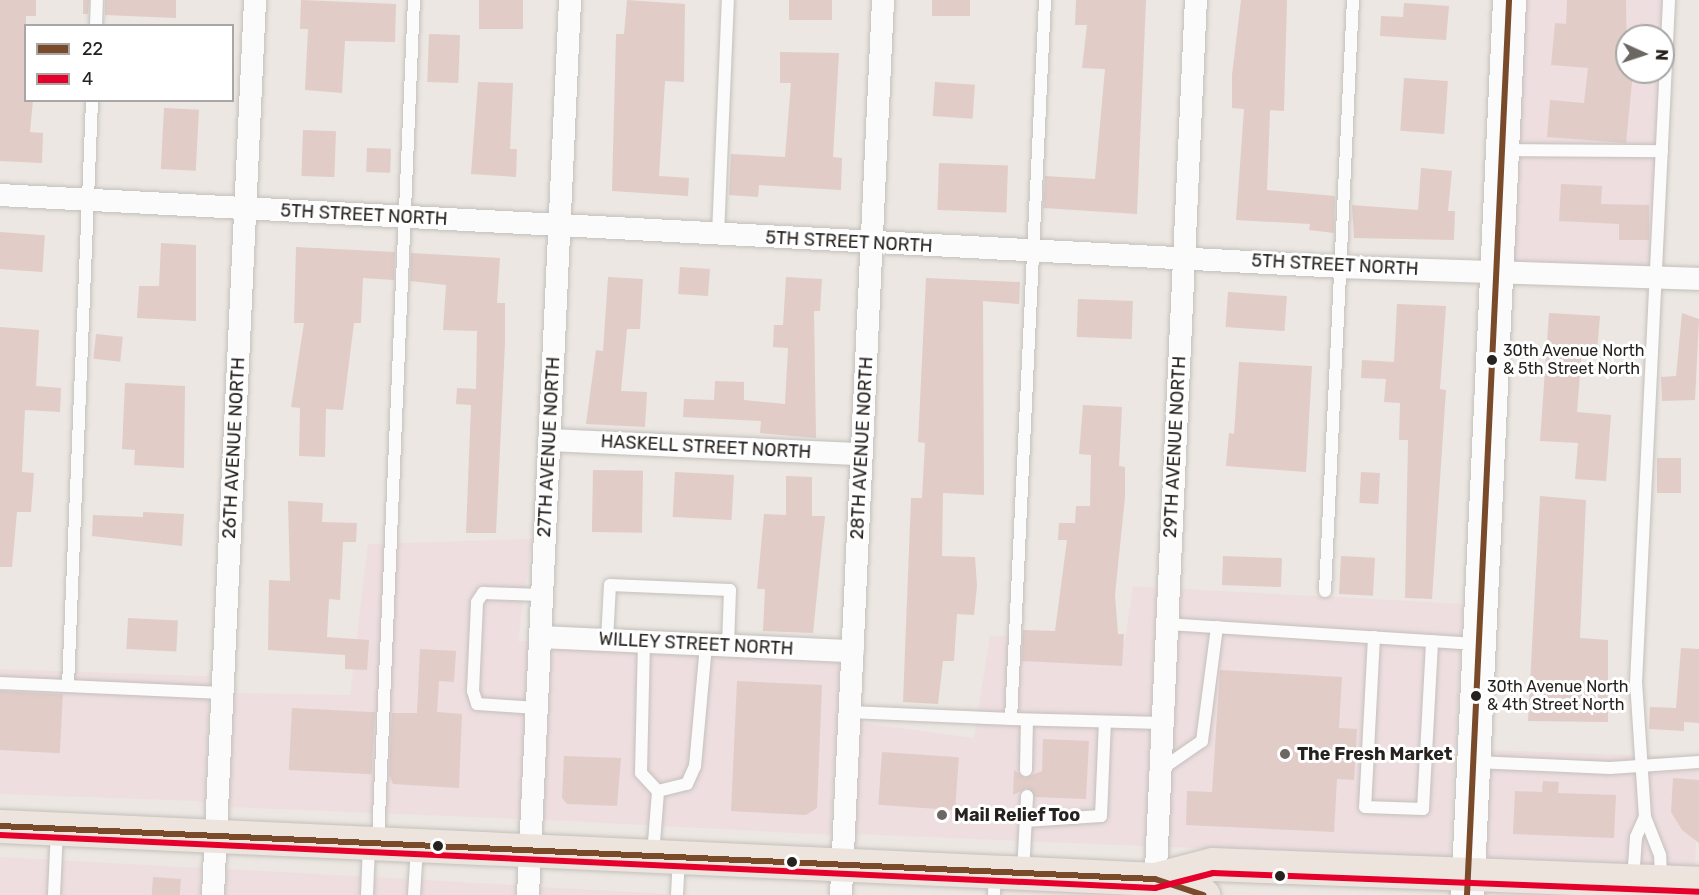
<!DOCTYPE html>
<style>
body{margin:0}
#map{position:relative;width:1699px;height:895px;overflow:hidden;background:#ece7e2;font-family:Rubik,sans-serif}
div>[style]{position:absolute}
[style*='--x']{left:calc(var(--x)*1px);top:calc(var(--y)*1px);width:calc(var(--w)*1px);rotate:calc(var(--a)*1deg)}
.commercial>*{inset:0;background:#eedee0;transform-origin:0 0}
.building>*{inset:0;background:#e1ccc8;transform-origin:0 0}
.roads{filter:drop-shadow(0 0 2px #c4c0bc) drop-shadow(0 0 2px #c4c0bc)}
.lane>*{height:12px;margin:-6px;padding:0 6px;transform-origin:6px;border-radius:6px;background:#fcfbfb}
.street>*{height:22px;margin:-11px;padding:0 11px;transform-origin:11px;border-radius:11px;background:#fcfbfb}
.secondary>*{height:33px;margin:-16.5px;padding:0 16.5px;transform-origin:16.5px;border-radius:16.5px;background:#fcfbfb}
.primary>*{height:33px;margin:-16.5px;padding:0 16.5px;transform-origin:16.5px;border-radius:16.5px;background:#ede4de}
.bus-1>*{height:6px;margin:-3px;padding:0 3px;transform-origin:3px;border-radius:3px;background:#7a4b2a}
.bus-2>*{height:6px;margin:-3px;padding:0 3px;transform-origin:3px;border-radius:3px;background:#e4002b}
.dots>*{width:16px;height:16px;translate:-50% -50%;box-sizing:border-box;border:3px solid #fff;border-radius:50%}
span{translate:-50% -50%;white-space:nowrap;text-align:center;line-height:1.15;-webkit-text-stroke:6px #fff;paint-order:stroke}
.bus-label{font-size:16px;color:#26221f}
.left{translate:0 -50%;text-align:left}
.street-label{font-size:18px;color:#26221f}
.poi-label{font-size:18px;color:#26221f;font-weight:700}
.legend{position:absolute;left:24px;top:24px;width:210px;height:78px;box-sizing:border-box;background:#fff;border:2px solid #a8a7a5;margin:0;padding:8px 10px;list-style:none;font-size:18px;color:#26221f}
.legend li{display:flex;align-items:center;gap:12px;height:30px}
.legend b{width:30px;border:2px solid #a8a7a5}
.north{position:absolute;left:1615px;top:24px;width:60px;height:60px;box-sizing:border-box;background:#fff;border:2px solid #a8a7a5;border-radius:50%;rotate:93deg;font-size:16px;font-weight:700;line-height:24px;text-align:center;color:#26221f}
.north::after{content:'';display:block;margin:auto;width:21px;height:27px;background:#6b6763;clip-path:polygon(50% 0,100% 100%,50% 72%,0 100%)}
</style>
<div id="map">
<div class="commercial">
<i style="clip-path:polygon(evenodd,1521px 0,1667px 0,1660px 267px,1509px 262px,1521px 0,1627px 36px,1663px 36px,1663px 72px,1627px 72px,1627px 36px)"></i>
<i style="clip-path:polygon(532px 539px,518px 641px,528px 641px,520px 819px,229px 807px,234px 693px,350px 695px,368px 544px)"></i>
<i style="clip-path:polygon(1133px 586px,1157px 588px,1145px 846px,856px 834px,861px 723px,974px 738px,990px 636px,1125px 641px)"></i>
<i style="left:1181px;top:589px;width:282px;height:258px;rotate:3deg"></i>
<i style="left:552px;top:648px;width:288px;height:172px;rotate:3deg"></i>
<i style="left:0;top:669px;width:210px;height:125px;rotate:2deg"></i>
<i style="left:1486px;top:750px;width:213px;height:110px;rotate:2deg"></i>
<i style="clip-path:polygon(0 857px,202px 868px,201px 895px,0 895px)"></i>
<i style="clip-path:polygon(226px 869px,516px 885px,516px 895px,225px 895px)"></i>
<i style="clip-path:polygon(540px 887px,686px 895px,540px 895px)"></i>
</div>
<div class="building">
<i style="clip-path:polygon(0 0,36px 0,36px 16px,26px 16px,26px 100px,33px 100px,30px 132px,43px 133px,42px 163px,0 161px)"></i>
<i style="clip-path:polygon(83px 0,89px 0,88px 14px,83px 14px)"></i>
<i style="clip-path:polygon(105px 0,176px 0,176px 18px,105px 15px)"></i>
<i style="clip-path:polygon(301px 0,396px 4px,395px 42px,345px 41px,342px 93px,305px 90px,308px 29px,300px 29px)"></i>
<i style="left:479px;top:0;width:44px;height:29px"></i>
<i style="clip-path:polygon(627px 0,685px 4px,684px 82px,665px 81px,659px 176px,689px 178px,688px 196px,612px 191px,616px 34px,624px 34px)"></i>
<i style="left:789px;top:0;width:43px;height:20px"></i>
<i style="left:932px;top:0;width:38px;height:16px"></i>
<i style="clip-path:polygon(1076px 0,1146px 0,1137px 214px,1043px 208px,1045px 176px,1095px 179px,1105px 69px,1082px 68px,1087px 25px,1075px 25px)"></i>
<i style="clip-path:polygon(1241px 0,1287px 0,1284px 111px,1270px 110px,1267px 190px,1335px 196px,1334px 233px,1309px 230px,1310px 224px,1236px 220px,1244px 109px,1232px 108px,1232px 75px)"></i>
<i style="clip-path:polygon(1567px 0,1626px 0,1627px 72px,1633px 72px,1626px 143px,1547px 137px,1550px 100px,1584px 103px,1588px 68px,1551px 65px,1555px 23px,1566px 24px)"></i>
<i style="clip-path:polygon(1404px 3px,1449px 6px,1446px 40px,1380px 36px,1381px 16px,1403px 17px)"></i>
<i style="left:429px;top:34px;width:31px;height:48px;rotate:2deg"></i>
<i style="clip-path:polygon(780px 52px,839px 53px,833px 157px,842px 158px,841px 190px,759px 185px,758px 197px,729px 195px,731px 154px,785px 157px,791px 83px,780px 83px)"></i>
<i style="left:1404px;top:78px;width:44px;height:53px;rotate:4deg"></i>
<i style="clip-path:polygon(478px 82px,513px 83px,510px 149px,517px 149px,516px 177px,471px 174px)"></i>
<i style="left:935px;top:82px;width:40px;height:34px;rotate:4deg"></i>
<i style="left:164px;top:108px;width:35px;height:61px;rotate:3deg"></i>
<i style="left:303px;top:130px;width:33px;height:46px;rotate:2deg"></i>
<i style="left:367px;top:148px;width:24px;height:24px;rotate:2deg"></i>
<i style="left:939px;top:163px;width:69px;height:47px;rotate:2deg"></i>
<i style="clip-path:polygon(1421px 168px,1452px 171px,1448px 211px,1455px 211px,1454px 240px,1354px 238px,1352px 205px,1418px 210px)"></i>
<i style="clip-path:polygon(1561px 184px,1602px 186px,1601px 204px,1649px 205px,1649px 240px,1619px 240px,1619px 224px,1559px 221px)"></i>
<i style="left:0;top:232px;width:45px;height:37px;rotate:4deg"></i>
<i style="clip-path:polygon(161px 243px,196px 245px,196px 321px,137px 318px,139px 286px,159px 286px)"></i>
<i style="clip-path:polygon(296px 247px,395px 252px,394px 280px,363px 278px,361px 323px,354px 323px,343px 410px,326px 409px,325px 457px,299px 456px,300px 408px,291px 407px,304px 323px,294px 323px)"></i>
<i style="clip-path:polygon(411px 253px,500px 258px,497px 303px,505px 303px,505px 343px,496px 533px,466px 533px,471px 405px,456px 404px,457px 388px,476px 389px,477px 331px,443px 330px,446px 285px,410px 281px)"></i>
<i style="left:680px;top:267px;width:30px;height:27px;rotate:4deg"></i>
<i style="clip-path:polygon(608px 277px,643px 279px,640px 329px,627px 329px,621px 391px,647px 392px,645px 427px,586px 424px,596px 350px,603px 351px)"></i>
<i style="clip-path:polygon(786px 277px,822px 279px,820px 311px,814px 311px,816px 438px,760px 433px,761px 421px,683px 417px,684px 399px,714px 400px,715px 381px,744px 382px,744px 400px,785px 404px,788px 348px,773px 347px,774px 325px,783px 325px)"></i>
<i style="clip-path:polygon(926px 278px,1020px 282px,1019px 304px,983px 301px,984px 495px,943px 493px,942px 556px,975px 557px,977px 586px,974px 615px,957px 614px,954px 661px,943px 661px,938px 704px,903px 702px,911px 498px,922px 498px,925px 443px,918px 442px)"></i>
<i style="left:1228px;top:292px;width:59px;height:35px;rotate:4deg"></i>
<i style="left:1078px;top:299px;width:55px;height:38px;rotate:2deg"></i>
<i style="clip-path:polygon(1397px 304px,1446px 306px,1440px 389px,1446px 390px,1432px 599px,1405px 598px,1408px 440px,1399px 440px,1400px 403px,1384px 402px,1386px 379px,1361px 378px,1362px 360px,1394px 362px)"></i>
<i style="clip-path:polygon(1549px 313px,1600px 316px,1597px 351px,1582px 350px,1577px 412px,1611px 415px,1606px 481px,1575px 479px,1578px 443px,1540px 441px)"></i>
<i style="clip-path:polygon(1682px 313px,1699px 319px,1695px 400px,1662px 401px,1661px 377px,1676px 376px)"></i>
<i style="clip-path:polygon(0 327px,39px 330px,36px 386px,61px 388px,60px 412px,25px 410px,22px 472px,34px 473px,31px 512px,17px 512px,12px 567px,0 567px)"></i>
<i style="left:96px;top:334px;width:27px;height:25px;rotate:6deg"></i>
<i style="clip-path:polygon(1239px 362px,1312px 366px,1306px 472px,1226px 466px,1229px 433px,1234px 434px)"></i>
<i style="clip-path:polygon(125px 383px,185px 386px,184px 468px,134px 465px,135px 450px,122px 449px)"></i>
<i style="clip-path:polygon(1083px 405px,1122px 407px,1119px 466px,1125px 467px,1125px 497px,1115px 595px,1118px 634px,1124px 634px,1122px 666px,1022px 661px,1023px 630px,1055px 631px,1067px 540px,1058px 540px,1059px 523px,1075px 523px,1076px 506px,1090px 506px,1091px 455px,1079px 454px)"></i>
<i style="left:1681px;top:458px;width:35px;height:24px;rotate:90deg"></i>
<i style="left:593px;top:470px;width:50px;height:62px;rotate:1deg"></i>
<i style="left:675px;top:472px;width:59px;height:45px;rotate:3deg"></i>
<i style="left:1361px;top:472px;width:19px;height:31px;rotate:3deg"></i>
<i style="clip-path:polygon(786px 476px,812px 477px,812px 516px,825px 516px,813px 633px,763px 631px,765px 589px,757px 589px,764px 514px,786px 515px)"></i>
<i style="clip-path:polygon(1540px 496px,1586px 500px,1580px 638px,1608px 640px,1608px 722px,1528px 721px)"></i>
<i style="clip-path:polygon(288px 501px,323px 503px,322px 522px,357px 523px,356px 542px,343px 542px,340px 600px,329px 599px,327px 637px,369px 640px,367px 670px,345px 669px,345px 655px,268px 650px,269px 580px,290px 581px)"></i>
<i style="clip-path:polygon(143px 512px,184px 514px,182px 546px,92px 536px,93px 515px,143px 517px)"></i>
<i style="left:1223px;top:556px;width:59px;height:29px;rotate:2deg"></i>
<i style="left:1341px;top:556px;width:34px;height:38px;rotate:3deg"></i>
<i style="left:128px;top:618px;width:50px;height:31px;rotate:3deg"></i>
<i style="clip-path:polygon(1681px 648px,1699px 649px,1699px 723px,1684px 722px,1684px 731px,1649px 729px,1650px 707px,1676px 708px)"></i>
<i style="clip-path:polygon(420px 649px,456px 651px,454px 682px,439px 681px,437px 712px,462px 714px,459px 788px,393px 784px,389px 774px,392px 713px,417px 713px)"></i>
<i style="clip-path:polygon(1220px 670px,1342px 677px,1339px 728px,1357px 729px,1354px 780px,1337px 779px,1334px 832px,1186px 825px,1187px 791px,1212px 792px)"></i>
<i style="clip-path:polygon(737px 681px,822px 685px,817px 808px,806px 815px,731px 811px)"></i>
<i style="left:0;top:691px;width:63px;height:59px;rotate:3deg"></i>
<i style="left:292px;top:708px;width:83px;height:62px;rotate:3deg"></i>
<i style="clip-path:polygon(1043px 739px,1089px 741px,1086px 799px,1035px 797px,1027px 788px,1013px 795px,1014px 770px,1025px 778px,1042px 771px)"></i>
<i style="left:882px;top:752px;width:77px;height:53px;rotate:4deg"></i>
<i style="clip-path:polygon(564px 756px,621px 758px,617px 806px,567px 804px,562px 798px)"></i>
<i style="clip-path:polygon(1673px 778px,1699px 780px,1699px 843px,1682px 830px,1671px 812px)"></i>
<i style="clip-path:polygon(1543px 781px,1559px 782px,1558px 793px,1616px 795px,1614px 838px,1513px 834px,1515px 791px,1542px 792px)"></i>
<i style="left:153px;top:877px;width:28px;height:18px;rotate:4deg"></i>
</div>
<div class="roads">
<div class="lane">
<i style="--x:96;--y:26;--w:26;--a:-88"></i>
<i style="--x:1503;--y:150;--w:159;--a:0.4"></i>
<i style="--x:718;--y:235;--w:235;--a:-87.6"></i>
<i style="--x:1325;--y:591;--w:592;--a:-87.29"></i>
<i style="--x:1167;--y:624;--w:312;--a:3.7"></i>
<i style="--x:1374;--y:637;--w:170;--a:93"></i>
<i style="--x:1365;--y:807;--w:58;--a:2"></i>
<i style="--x:1423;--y:809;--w:168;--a:-86.9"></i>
<i style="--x:607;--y:640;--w:55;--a:-86.9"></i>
<i style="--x:610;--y:585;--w:120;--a:2.4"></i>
<i style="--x:730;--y:590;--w:55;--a:92.1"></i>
<i style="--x:644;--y:641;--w:132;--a:91.3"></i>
<i style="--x:641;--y:773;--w:25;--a:47"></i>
<i style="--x:0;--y:683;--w:222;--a:2.6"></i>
<i style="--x:68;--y:686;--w:586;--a:-87.65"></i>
<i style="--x:537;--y:708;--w:60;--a:-176.2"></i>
<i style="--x:477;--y:704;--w:14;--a:-107"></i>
<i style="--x:473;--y:691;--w:89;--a:-87.4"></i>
<i style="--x:477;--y:602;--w:11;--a:-56"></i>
<i style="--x:483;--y:593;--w:59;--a:1.9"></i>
<i style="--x:850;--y:712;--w:161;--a:2.5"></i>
<i style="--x:1011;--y:719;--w:720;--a:-87.29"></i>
<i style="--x:1011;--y:719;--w:151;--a:1.5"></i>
<i style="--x:1476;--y:762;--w:134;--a:2.6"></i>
<i style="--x:1610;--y:768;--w:89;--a:-3.9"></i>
<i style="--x:1026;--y:770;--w:50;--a:-88.9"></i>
<i style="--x:1160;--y:770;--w:51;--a:-34.6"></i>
<i style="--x:1202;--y:741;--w:115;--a:-82.5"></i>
<i style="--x:1025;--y:821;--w:76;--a:-3.8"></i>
<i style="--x:1101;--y:816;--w:94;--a:-87.6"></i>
<i style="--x:378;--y:841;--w:842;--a:-87.55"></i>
<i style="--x:653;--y:855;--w:64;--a:-85.5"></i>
<i style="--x:658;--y:791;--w:30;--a:-14"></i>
<i style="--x:687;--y:784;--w:20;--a:-66"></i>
<i style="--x:695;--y:766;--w:122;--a:-84.8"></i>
<i style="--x:1023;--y:873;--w:77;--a:-87"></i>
<i style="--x:1633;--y:880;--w:43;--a:-86"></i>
<i style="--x:1636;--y:837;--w:22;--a:-66"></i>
<i style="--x:1661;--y:880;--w:25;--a:-92"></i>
<i style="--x:1660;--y:855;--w:41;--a:-111.5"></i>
<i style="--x:1645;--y:817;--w:134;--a:-93.8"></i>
<i style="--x:1636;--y:683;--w:684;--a:-87.23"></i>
<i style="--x:54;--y:895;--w:65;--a:-87.4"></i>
<i style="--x:367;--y:895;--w:50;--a:-87.7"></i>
<i style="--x:414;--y:895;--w:48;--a:-86.4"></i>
<i style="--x:677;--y:895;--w:35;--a:-87"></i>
<i style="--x:994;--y:895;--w:23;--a:-88"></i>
</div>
<div class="street">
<i style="--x:0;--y:195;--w:1345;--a:3.07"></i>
<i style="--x:1343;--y:267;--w:356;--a:1.9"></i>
<i style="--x:549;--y:440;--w:313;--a:2.6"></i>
<i style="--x:540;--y:637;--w:313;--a:2.6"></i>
<i style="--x:1155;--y:891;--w:892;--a:-87.37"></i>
<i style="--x:213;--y:895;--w:896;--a:-87.31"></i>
<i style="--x:528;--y:895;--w:896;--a:-87.31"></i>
<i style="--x:841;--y:895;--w:896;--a:-87.31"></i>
</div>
<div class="secondary">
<i style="--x:1467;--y:895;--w:896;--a:-87.31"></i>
</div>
<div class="primary">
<i style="--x:0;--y:826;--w:1093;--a:2.62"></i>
<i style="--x:1092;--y:876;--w:63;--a:2.7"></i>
<i style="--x:1155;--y:879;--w:59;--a:-14.7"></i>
<i style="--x:1212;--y:864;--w:487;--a:2.2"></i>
<i style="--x:1155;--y:879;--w:51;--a:18.4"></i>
</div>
</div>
<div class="bus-1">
<i style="--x:0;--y:826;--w:1156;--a:2.63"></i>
<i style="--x:1155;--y:879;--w:51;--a:18.4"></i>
<i style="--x:1467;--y:895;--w:896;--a:-87.31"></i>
</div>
<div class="bus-2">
<i style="--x:0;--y:835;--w:1156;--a:2.63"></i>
<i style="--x:1155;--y:888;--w:60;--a:-14.5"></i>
<i style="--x:1213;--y:873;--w:486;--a:2.2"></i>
</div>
<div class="dots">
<i style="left:1492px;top:360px;background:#26221f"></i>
<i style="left:1476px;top:696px;background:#26221f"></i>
<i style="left:1285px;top:754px;background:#6b6763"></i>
<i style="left:942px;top:815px;background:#6b6763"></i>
<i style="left:438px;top:846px;background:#26221f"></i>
<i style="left:792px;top:862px;background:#26221f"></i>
<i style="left:1280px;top:876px;background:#26221f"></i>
</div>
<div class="bus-label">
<span class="left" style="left:1503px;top:360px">30th Avenue North<br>&amp; 5th Street North</span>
<span class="left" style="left:1487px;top:696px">30th Avenue North<br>&amp; 4th Street North</span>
</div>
<div class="street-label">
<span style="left:364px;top:215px;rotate:3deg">5TH STREET NORTH</span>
<span style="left:849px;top:242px;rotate:3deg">5TH STREET NORTH</span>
<span style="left:1335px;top:265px;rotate:3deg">5TH STREET NORTH</span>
<span style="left:549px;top:447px;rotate:-87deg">27TH AVENUE NORTH</span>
<span style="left:706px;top:447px;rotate:3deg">HASKELL STREET NORTH</span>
<span style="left:1175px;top:447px;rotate:-87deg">29TH AVENUE NORTH</span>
<span style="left:234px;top:448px;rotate:-87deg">26TH AVENUE NORTH</span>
<span style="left:862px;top:448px;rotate:-87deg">28TH AVENUE NORTH</span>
<span style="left:696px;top:644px;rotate:3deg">WILLEY STREET NORTH</span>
</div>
<div class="poi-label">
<span class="left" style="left:1297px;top:754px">The Fresh Market</span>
<span class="left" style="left:954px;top:815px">Mail Relief Too</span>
</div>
<ul class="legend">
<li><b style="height:8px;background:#7a4b2a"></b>22</li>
<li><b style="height:8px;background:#e4002b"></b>4</li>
</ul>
<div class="north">N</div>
</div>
